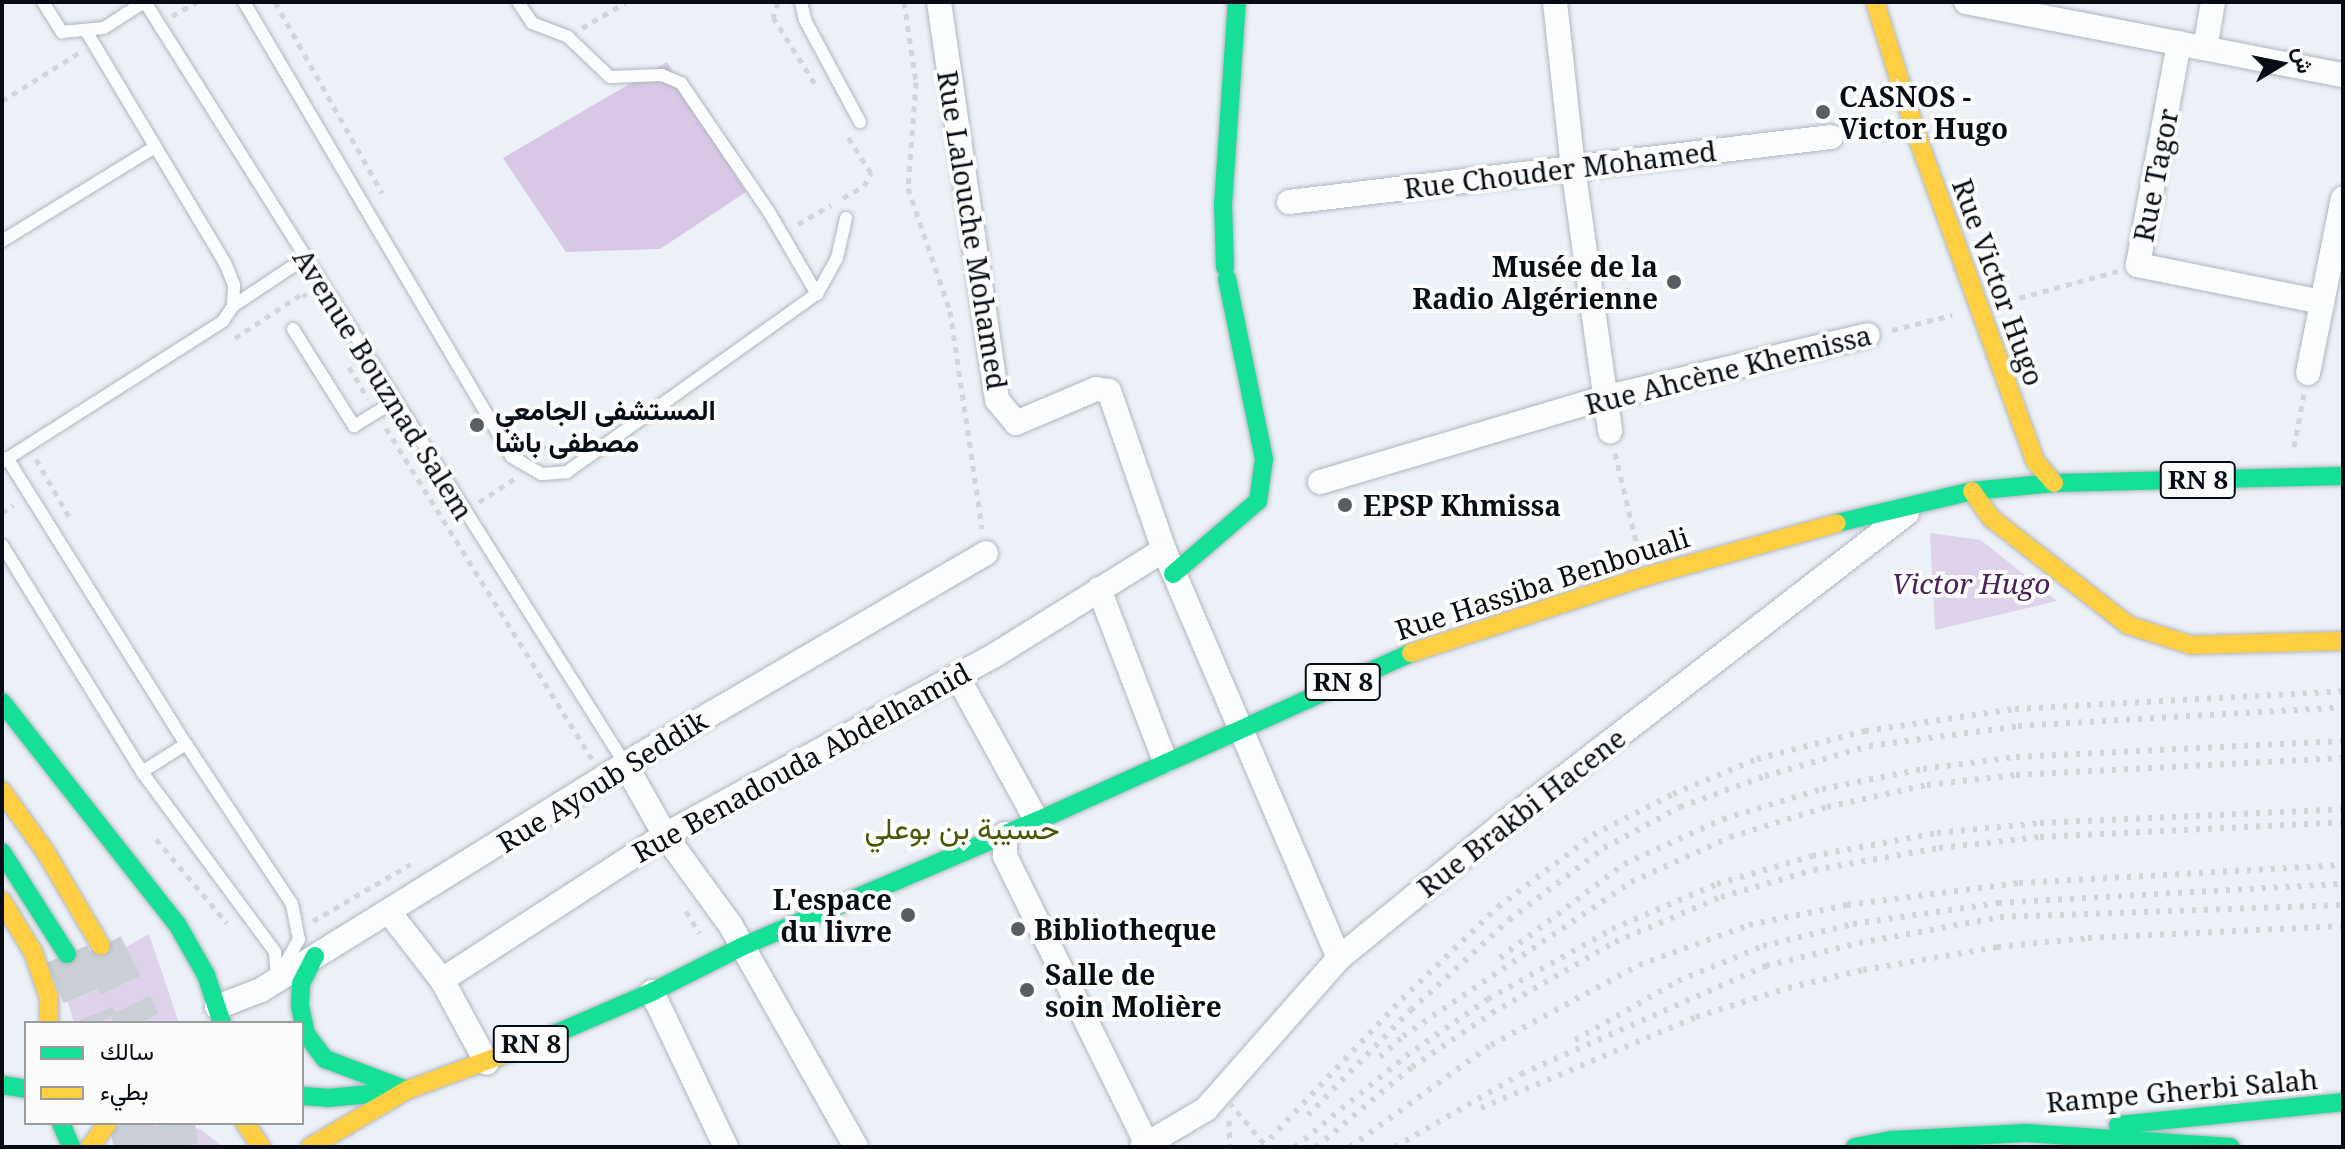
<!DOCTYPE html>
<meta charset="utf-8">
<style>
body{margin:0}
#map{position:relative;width:2345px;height:1149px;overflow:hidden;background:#ecf1f8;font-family:"Noto Serif",Vazirmatn,serif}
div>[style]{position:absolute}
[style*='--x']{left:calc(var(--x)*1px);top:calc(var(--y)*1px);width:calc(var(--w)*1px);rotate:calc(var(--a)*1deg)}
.green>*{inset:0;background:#ded3ea}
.forest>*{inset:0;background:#d8c8e6}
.highway-tunnel>*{height:44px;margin-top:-22px;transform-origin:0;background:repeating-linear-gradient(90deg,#cacfd6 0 44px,transparent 0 66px)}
.path>*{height:5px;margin-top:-2.5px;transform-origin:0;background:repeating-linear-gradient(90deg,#d3d5d8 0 6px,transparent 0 12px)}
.roads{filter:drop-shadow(0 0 2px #b1b6bd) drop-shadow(0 0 2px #b1b6bd)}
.lane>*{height:12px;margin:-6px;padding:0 6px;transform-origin:6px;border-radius:6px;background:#fcfdfe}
.street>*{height:24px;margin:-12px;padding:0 12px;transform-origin:12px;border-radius:12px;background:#fcfdfe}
.fast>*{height:18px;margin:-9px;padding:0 9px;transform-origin:9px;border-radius:9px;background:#16e098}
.slow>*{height:18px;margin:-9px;padding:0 9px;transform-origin:9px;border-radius:9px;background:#ffcf43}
.rail>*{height:6px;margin-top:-3px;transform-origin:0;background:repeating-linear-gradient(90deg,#d2d4d6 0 4px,transparent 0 12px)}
.path-bridge>*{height:5px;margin-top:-2.5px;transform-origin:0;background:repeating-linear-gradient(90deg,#d3d5d8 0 6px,transparent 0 12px)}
.dots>*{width:22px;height:22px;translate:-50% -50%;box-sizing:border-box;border:4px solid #fcfcfc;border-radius:50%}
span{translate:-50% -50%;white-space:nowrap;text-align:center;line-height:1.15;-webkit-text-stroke:8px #fcfcfc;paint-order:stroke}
.shield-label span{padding:2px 6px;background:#fcfcfc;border:2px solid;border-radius:6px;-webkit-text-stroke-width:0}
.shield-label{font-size:26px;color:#080d15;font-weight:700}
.poi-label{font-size:28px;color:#080d15;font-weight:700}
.left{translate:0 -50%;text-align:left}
.right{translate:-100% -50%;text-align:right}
.street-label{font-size:28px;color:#080d15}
.park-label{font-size:28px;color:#49225b;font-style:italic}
.neighbourhood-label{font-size:30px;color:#495705}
.frame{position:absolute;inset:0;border:4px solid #080d15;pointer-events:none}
.legend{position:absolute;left:24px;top:1021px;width:280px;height:104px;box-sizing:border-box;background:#fcfcfc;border:2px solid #9a9ca0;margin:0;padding:10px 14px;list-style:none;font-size:24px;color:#080d15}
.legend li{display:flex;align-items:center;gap:16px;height:40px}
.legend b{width:40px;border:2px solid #9a9ca0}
.north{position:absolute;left:2241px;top:24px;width:80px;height:80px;-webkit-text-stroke:6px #fcfcfc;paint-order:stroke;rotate:80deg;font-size:22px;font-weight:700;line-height:32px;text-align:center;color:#080d15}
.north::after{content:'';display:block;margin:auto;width:28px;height:36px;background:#080d15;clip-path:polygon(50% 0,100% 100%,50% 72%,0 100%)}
</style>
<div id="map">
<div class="green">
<i style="clip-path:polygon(1930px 533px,1981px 540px,2057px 601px,1935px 630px)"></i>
<i style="clip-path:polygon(149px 934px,179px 1023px,74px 1023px,62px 983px)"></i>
<i style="clip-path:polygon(150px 1123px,183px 1123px,202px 1130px,223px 1147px,112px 1147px,133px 1130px)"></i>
</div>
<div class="forest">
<i style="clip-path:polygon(667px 62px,746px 192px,660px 249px,566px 252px,503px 158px)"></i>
</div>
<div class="highway-tunnel">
<i style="--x:101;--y:946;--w:86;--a:63.7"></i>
<i style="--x:67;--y:954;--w:75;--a:67.2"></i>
<i style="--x:131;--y:1123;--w:25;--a:78"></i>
<i style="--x:172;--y:1123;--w:25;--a:78"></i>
</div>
<div class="path">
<i style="--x:275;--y:2;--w:219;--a:60.7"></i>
<i style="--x:778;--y:2;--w:16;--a:108"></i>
<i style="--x:773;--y:17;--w:79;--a:57.9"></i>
<i style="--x:904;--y:2;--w:81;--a:81.5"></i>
<i style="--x:916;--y:82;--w:106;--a:94.3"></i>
<i style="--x:908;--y:188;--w:130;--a:71.1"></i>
<i style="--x:950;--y:311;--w:220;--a:81.6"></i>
<i style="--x:172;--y:16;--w:28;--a:-30"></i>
<i style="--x:582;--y:28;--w:51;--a:-30.6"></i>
<i style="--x:2;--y:101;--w:92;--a:-32.1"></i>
<i style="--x:1855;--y:135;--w:30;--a:-2"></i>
<i style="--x:843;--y:198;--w:24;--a:-30"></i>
<i style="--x:864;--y:186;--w:15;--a:-62"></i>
<i style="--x:871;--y:173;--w:43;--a:-122.6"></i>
<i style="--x:798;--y:224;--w:38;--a:-30"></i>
<i style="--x:2008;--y:301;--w:114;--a:-15.3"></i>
<i style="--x:1892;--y:330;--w:62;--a:-14"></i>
<i style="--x:235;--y:338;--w:82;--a:-33.5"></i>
<i style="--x:303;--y:293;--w:5;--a:53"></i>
<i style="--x:349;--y:367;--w:37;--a:59"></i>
<i style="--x:386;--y:428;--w:390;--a:58.1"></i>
<i style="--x:531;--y:444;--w:28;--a:13"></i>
<i style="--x:558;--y:450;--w:11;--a:-22"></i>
<i style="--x:2294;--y:447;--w:54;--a:-79.3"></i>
<i style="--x:1615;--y:453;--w:95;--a:76.6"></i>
<i style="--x:36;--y:459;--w:70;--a:60.2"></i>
<i style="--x:479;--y:502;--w:42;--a:-33.3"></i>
<i style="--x:2;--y:513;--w:14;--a:-34"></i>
<i style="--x:156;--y:839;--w:110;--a:49.8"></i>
<i style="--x:686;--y:911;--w:26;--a:59"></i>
<i style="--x:313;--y:921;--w:113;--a:-30.2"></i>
<i style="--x:1229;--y:1120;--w:27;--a:88"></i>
</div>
<div class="roads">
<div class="lane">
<i style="--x:43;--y:2;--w:36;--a:58"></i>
<i style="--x:62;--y:32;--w:42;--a:-5.4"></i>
<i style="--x:104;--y:28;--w:48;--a:-33"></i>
<i style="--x:145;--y:2;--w:901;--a:57.79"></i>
<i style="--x:244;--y:2;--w:528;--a:59.5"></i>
<i style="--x:512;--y:457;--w:34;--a:30"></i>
<i style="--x:541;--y:474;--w:26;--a:-4"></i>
<i style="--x:567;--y:472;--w:307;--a:-35.5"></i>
<i style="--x:817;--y:294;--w:41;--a:-60.9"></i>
<i style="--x:837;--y:258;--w:41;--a:-77.3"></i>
<i style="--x:518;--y:2;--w:25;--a:56"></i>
<i style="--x:532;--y:23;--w:39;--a:21"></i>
<i style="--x:568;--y:37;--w:58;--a:43.6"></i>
<i style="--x:610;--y:77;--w:52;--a:-2.2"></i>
<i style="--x:662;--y:75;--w:21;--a:23"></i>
<i style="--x:681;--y:83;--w:156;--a:55.7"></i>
<i style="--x:769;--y:212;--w:95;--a:59.7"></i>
<i style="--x:801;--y:2;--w:18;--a:77"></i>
<i style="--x:805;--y:20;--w:116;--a:61.7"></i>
<i style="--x:2;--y:241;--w:180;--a:-31.6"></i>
<i style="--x:233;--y:306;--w:87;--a:-33.7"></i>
<i style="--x:293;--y:329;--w:115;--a:57.8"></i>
<i style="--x:354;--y:426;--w:48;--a:-31.4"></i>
<i style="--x:7;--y:458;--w:337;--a:58"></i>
<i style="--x:186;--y:744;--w:192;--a:56.5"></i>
<i style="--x:292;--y:904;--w:36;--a:79"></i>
<i style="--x:299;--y:939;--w:38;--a:119"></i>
<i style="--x:2;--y:462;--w:262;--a:-32.5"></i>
<i style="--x:223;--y:321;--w:18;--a:-56"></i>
<i style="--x:233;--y:306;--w:21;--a:-87"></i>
<i style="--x:234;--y:285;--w:24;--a:-112"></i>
<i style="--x:225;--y:263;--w:270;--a:-120.9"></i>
<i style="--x:2;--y:545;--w:267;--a:58.3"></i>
<i style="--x:142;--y:772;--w:224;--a:53.5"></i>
<i style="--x:275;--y:952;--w:26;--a:86"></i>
<i style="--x:142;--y:772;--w:52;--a:-32.5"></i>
</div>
<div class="street">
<i style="--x:939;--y:2;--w:402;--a:81.7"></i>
<i style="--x:997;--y:400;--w:30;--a:50"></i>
<i style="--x:1016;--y:423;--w:87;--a:-23"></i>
<i style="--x:1096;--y:389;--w:13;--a:9"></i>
<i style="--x:1109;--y:391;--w:168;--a:70.9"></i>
<i style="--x:1164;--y:550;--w:444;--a:66.8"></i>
<i style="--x:1555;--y:2;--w:166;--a:83.8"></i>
<i style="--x:1573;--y:167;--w:267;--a:82"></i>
<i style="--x:1966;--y:2;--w:384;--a:11"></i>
<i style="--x:2179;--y:43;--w:226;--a:100.5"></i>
<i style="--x:2138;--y:265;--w:188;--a:11.4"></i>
<i style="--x:2205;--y:48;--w:47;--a:-80.1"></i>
<i style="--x:1289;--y:202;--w:546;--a:-6.84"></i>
<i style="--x:2308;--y:373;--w:178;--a:-78.7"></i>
<i style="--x:1320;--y:482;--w:296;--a:-16.5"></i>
<i style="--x:1604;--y:398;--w:271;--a:-13.4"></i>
<i style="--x:1099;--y:589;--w:184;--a:69"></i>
<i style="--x:957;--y:676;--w:166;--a:61.1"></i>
<i style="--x:625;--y:764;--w:81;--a:60.6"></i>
<i style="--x:665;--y:835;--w:112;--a:54"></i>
<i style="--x:731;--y:926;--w:254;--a:60.5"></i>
<i style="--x:1005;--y:834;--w:22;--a:90"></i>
<i style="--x:1005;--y:856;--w:324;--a:63.8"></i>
<i style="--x:389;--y:912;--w:86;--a:52.1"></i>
<i style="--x:442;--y:980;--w:94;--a:61.5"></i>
<i style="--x:442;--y:980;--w:266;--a:-33"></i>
<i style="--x:665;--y:835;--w:376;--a:-28.6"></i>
<i style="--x:995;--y:655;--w:199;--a:-31.9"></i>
<i style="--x:652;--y:992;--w:172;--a:64.5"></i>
<i style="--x:217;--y:1007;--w:47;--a:-21.1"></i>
<i style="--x:261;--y:990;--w:428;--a:-31.8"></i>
<i style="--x:625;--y:764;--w:418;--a:-30.3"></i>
<i style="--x:1142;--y:1147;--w:74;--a:-30.7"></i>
<i style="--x:1206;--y:1109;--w:201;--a:-48.6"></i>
<i style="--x:1339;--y:958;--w:203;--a:-39.2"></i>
<i style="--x:1496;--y:830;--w:519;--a:-37.64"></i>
</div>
<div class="fast">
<i style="--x:1225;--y:267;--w:62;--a:-91.8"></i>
<i style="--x:1223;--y:205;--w:203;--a:-86.1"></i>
<i style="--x:1837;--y:523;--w:139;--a:-13.3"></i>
<i style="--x:1972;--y:491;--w:82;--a:-5.6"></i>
<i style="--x:2054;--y:483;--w:289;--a:-1.4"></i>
<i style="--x:1173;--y:574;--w:112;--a:-40.7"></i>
<i style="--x:1258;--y:501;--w:42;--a:-81.9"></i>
<i style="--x:1264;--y:459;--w:184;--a:-101.6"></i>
<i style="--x:2;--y:702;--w:283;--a:51.8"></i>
<i style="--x:177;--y:924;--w:59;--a:60.4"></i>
<i style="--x:206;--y:975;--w:51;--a:71.6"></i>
<i style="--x:2;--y:852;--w:121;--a:57.5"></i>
<i style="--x:315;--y:956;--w:31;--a:117"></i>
<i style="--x:301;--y:984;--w:22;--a:93"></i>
<i style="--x:300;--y:1006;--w:29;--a:78"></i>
<i style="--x:306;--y:1034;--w:31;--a:53"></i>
<i style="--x:325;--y:1059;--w:88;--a:20.7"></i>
<i style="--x:529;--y:1045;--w:134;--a:-23.3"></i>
<i style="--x:652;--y:992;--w:100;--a:-26.8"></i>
<i style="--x:741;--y:947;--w:322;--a:-23.1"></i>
<i style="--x:1037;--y:821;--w:410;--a:-24.2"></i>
<i style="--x:2;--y:1085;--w:24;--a:9"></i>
<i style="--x:302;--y:1096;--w:26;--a:4"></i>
<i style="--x:328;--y:1098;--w:63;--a:-5.4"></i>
<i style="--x:61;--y:1123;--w:26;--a:67"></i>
<i style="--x:2118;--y:1125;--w:226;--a:-5.8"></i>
<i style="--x:1855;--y:1147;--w:38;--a:-11"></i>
<i style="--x:1892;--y:1140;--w:134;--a:-3"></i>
<i style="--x:2026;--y:1133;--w:205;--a:3.9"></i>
</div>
<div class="slow">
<i style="--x:1875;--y:2;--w:144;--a:72.6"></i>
<i style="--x:1918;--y:139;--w:343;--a:70"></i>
<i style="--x:2035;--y:461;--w:29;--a:49"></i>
<i style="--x:1972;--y:491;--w:33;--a:55"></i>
<i style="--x:1991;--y:518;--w:174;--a:38"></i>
<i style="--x:2128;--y:625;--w:66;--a:17.6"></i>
<i style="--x:2191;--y:645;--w:152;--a:-1.5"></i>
<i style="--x:1411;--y:653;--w:245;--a:-18.1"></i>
<i style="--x:1644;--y:577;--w:200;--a:-15.6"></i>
<i style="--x:2;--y:791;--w:74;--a:54.4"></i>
<i style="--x:45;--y:851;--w:110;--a:59.5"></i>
<i style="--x:2;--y:901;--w:60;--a:58.7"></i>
<i style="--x:33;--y:952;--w:49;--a:70.8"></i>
<i style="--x:49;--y:998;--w:25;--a:90"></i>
<i style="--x:245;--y:1123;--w:29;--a:56"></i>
<i style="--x:90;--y:1147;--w:30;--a:-53"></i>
<i style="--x:310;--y:1147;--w:113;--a:-30.4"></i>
<i style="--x:407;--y:1090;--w:130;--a:-20.2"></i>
</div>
</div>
<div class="rail">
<i style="--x:1500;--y:958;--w:156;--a:-37.2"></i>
<i style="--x:1624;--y:864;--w:109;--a:-24.4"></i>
<i style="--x:1723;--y:819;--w:103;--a:-16.9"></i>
<i style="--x:1822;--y:789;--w:103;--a:-11.2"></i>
<i style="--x:1923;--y:769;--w:94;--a:-7.4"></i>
<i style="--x:2016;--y:757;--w:327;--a:-2.8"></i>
<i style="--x:1575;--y:1040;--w:119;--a:-29.8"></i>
<i style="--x:1678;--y:981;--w:92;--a:-22.4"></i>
<i style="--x:1763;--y:946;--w:93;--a:-13.7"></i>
<i style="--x:1853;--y:924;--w:147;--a:-8.2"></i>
<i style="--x:1998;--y:903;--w:346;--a:-3.2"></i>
<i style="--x:1380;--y:1057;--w:31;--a:-42"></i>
<i style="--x:1403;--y:1036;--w:275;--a:-34"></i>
<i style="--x:1631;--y:882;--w:109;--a:-24.4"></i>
<i style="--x:1730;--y:837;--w:102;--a:-17.2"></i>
<i style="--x:1827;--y:807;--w:102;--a:-12.4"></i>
<i style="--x:1927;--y:785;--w:90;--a:-6.4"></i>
<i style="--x:2016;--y:775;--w:327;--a:-3"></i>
<i style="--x:1481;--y:1108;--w:233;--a:-22.9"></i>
<i style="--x:1696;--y:1017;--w:96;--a:-17.5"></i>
<i style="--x:1788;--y:988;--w:77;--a:-13.5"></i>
<i style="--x:1863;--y:970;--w:136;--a:-9.7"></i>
<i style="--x:1997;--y:947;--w:91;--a:-5.6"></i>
<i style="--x:2088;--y:938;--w:255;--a:-2.7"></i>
<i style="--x:1308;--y:1115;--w:147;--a:-45.6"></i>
<i style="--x:1411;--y:1010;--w:133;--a:-42.6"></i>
<i style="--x:1509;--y:920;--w:119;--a:-37.2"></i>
<i style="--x:1604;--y:848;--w:86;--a:-28.3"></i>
<i style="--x:1680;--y:807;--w:90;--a:-20"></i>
<i style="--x:1765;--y:776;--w:108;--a:-16.1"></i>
<i style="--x:1869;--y:746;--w:150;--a:-7.6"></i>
<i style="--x:2018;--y:726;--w:326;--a:-3.3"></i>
<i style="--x:1262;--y:1147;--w:204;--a:-46.6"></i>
<i style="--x:1402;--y:999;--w:133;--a:-43.8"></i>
<i style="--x:1498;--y:907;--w:119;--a:-37.2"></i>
<i style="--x:1593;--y:835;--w:90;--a:-27.1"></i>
<i style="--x:1673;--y:794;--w:91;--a:-22.6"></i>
<i style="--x:1757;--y:759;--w:112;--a:-14.5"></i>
<i style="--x:1865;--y:731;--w:152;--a:-8.3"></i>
<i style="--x:2015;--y:709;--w:328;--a:-3.1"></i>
<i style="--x:1295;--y:1147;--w:144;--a:-39.3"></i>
<i style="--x:1406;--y:1056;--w:100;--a:-34.8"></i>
<i style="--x:1488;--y:999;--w:142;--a:-29.4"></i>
<i style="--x:1612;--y:929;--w:114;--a:-23.2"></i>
<i style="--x:1717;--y:884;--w:99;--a:-16.4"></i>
<i style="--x:1812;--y:856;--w:127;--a:-10.4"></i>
<i style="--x:1937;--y:833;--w:103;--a:-5.5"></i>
<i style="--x:2040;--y:823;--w:303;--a:-2.6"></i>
<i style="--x:1316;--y:1147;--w:125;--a:-39.8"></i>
<i style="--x:1412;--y:1067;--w:97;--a:-34"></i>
<i style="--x:1492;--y:1013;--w:142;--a:-30"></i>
<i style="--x:1615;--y:942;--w:115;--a:-23"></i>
<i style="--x:1721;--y:897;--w:97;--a:-16.2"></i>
<i style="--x:1814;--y:870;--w:127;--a:-10"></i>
<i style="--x:1939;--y:848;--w:102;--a:-6.2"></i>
<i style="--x:2040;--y:837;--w:303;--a:-2.8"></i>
<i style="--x:1350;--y:1147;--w:174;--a:-35.9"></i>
<i style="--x:1491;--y:1045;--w:168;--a:-28.4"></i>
<i style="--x:1639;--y:965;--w:117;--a:-20"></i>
<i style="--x:1749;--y:925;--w:100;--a:-11.5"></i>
<i style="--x:1847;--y:905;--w:173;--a:-7.3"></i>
<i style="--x:2019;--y:883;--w:324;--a:-3.2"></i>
<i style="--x:1395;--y:1147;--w:146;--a:-30.1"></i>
<i style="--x:1521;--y:1074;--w:268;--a:-23.8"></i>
<i style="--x:1766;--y:966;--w:96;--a:-13.9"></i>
<i style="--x:1859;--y:943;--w:143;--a:-10.4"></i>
<i style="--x:2000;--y:917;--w:343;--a:-2"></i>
</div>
<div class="path-bridge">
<i style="--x:1229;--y:1102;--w:59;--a:49.8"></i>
</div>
<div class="dots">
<i style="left:1823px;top:112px;background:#585d64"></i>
<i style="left:1674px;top:282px;background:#585d64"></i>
<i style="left:477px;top:425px;background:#585d64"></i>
<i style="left:1345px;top:505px;background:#585d64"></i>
<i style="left:908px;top:915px;background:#585d64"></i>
<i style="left:1018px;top:929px;background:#585d64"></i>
<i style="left:1027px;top:990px;background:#585d64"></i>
</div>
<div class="shield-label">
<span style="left:2198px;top:480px">RN 8</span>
<span style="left:1343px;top:682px">RN 8</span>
<span style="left:531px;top:1044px">RN 8</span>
</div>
<div class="poi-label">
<span class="left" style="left:1839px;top:112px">CASNOS -<br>Victor Hugo</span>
<span class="right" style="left:1658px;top:282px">Musée de la<br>Radio Algérienne</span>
<span class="left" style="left:495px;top:425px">المستشفى الجامعي<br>مصطفى باشا</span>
<span class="left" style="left:1363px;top:505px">EPSP Khmissa</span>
<span class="right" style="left:892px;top:915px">L'espace<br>du livre</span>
<span class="left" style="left:1034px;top:929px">Bibliotheque</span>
<span class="left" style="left:1045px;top:990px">Salle de<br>soin Molière</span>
</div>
<div class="street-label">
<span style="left:1560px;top:169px;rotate:-7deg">Rue Chouder Mohamed</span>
<span style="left:2155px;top:175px;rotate:-79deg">Rue Tagor</span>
<span style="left:973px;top:230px;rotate:81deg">Rue Lalouche Mohamed</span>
<span style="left:1999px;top:282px;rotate:70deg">Rue Victor Hugo</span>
<span style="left:1728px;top:369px;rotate:-14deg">Rue Ahcène Khemissa</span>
<span style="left:384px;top:384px;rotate:58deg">Avenue Bouznad Salem</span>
<span style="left:1542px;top:583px;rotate:-18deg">Rue Hassiba Benbouali</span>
<span style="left:801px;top:762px;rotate:-29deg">Rue Benadouda Abdelhamid</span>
<span style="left:602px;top:781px;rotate:-32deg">Rue Ayoub Seddik</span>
<span style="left:1521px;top:812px;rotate:-38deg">Rue Brakbi Hacene</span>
<span style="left:2182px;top:1090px;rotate:-5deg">Rampe Gherbi Salah</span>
</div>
<div class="park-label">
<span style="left:1971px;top:583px">Victor Hugo</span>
</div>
<div class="neighbourhood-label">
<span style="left:962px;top:828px">حسيبة بن بوعلي</span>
</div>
<div class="frame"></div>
<ul class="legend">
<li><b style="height:10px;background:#16e098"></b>سالك</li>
<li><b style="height:10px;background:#ffcf43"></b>بطيء</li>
</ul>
<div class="north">ش</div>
</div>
